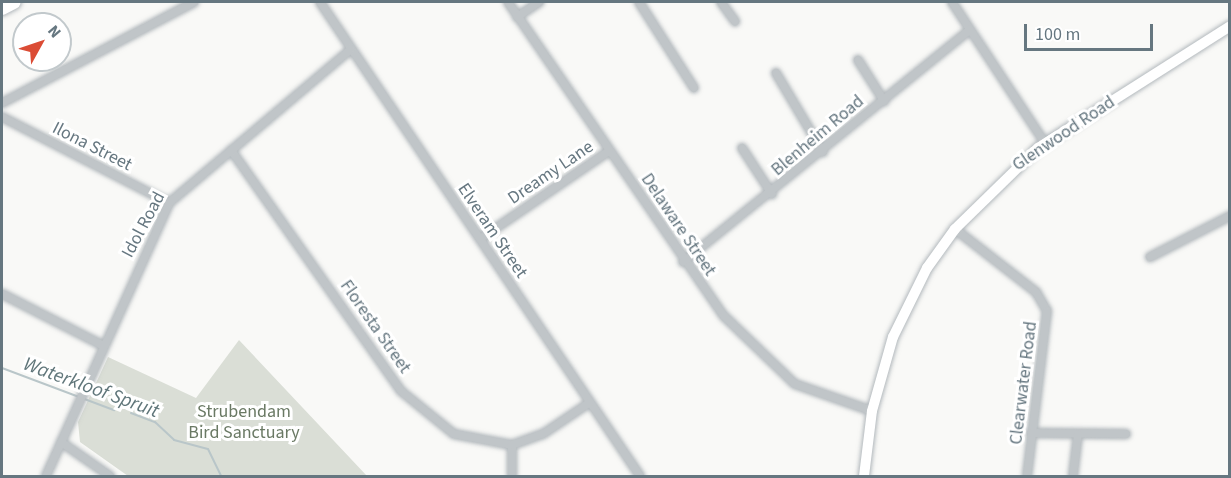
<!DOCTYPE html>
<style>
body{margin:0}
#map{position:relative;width:1231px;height:478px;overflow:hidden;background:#f9f9f7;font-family:"Source Sans 3",sans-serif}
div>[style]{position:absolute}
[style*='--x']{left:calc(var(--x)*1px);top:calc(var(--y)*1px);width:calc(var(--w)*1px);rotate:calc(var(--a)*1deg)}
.green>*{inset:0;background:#daded6}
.stream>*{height:2px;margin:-1px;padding:0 1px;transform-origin:1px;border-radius:1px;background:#b9c6c9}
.roads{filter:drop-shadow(0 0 2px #b3b9bd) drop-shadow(0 0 2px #b3b9bd)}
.street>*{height:8px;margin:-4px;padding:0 4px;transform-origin:4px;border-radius:4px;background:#c0c5c8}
.secondary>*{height:10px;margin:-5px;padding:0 5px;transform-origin:5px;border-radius:5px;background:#fff}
.highway>*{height:14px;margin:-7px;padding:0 7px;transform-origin:7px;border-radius:7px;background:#fff}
span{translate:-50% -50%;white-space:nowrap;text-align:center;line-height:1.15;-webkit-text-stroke:6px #fff;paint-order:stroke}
.street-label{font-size:18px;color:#667780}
.park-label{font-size:18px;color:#6a7964}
.water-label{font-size:20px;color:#60767a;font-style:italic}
.frame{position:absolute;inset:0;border:3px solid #667780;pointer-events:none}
.north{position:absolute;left:12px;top:12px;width:60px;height:60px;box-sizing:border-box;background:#fff;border:2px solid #c2c9cc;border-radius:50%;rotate:50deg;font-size:16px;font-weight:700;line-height:24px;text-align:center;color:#667780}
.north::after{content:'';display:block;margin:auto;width:21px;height:27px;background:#db4c35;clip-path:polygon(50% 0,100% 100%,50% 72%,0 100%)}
.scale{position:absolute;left:1024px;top:24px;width:129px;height:27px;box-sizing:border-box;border:3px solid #667780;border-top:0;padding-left:8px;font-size:18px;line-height:21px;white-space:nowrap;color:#667780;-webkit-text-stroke:4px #fff;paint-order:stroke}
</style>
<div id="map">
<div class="green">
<i style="clip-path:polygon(239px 340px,367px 476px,128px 476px,80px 442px,78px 422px,108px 357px,196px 398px)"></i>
</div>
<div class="stream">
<i style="--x:2;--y:368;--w:120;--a:20.6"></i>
<i style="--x:131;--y:413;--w:26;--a:21"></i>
<i style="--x:155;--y:422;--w:26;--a:43"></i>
<i style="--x:174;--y:440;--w:35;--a:15"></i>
<i style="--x:208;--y:449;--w:30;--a:64"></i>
</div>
<div class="roads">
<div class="street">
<i style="--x:320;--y:2;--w:572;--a:55.98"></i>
<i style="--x:508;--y:2;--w:381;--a:55.5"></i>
<i style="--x:724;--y:316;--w:98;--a:43.8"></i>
<i style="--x:795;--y:384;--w:82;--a:19.3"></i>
<i style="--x:639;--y:2;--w:102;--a:57.4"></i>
<i style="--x:721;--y:2;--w:24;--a:54"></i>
<i style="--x:952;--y:2;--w:169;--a:56.6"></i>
<i style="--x:517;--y:17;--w:27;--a:-34"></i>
<i style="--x:858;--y:60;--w:49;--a:57.6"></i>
<i style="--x:776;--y:73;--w:92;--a:59.3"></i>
<i style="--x:2;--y:103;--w:217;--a:-27.7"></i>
<i style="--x:2;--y:117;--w:188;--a:27.2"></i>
<i style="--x:742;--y:148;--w:55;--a:56.9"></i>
<i style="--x:231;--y:150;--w:295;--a:54.8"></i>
<i style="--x:401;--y:391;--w:68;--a:39.1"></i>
<i style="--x:454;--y:434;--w:59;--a:10.7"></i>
<i style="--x:512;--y:445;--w:31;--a:90"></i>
<i style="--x:955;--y:229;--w:103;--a:37.9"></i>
<i style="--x:1036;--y:292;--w:22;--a:60"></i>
<i style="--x:1047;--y:311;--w:166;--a:96.9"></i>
<i style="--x:480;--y:239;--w:156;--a:-34.3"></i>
<i style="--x:1150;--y:257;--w:90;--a:-27.1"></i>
<i style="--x:683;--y:262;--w:369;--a:-39"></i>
<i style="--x:2;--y:294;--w:114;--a:27"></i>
<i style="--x:1031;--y:433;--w:95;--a:0.6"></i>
<i style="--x:61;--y:442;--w:60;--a:34.8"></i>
<i style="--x:512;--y:445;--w:33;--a:-20"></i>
<i style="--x:543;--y:434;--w:55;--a:-34"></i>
<i style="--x:46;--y:476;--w:299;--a:-65.7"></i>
<i style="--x:169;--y:203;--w:238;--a:-40.2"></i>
<i style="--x:1073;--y:476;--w:42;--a:-83.2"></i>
</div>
<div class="secondary">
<i style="--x:864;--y:476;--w:65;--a:-83"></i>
<i style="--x:872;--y:411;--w:77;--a:-74.2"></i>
<i style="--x:893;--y:337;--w:77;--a:-63.8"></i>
<i style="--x:927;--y:268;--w:48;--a:-54.3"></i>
<i style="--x:955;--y:229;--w:116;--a:-44.3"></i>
<i style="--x:1038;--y:148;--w:227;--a:-32.4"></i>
</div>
<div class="highway">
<i style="--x:2;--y:8;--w:13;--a:-27"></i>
</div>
</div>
<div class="street-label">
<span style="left:1064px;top:134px;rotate:-34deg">Glenwood Road</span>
<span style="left:818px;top:136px;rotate:-40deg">Blenheim Road</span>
<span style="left:92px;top:147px;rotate:27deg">Ilona Street</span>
<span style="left:551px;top:173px;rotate:-34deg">Dreamy Lane</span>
<span style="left:144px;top:225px;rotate:-62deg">Idol Road</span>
<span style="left:678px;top:225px;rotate:56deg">Delaware Street</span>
<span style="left:492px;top:231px;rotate:56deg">Elveram Street</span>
<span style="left:375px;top:327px;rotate:55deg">Floresta Street</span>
<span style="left:1024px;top:383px;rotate:-83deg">Clearwater Road</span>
</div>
<div class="park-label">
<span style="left:244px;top:423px">Strubendam<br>Bird Sanctuary</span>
</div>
<div class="water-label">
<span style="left:91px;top:388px;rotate:20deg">Waterkloof Spruit</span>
</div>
<div class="frame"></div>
<div class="north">N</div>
<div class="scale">100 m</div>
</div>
